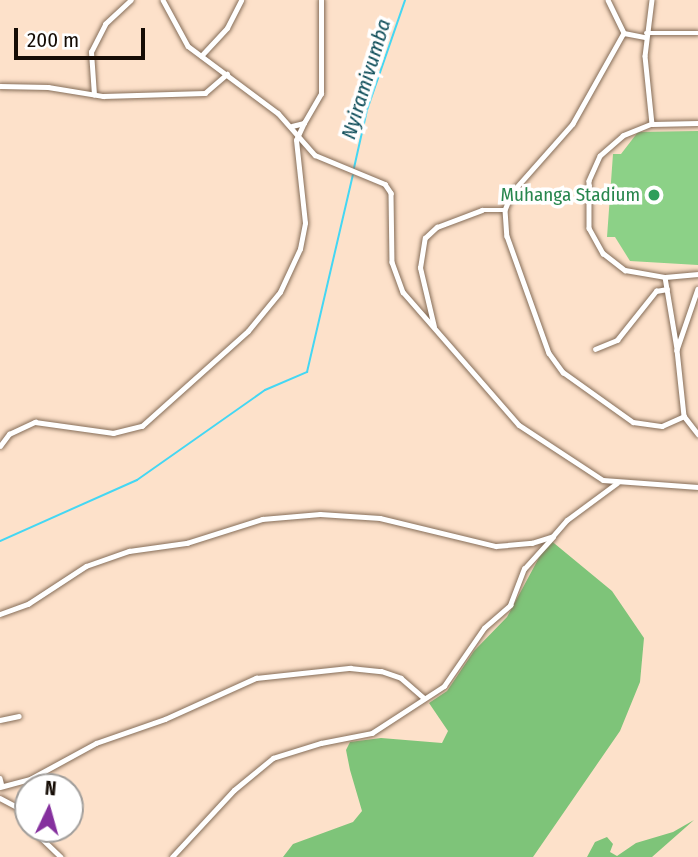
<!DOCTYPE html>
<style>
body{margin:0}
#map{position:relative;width:698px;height:857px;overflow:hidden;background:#fde1ca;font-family:"Fira Sans Condensed",sans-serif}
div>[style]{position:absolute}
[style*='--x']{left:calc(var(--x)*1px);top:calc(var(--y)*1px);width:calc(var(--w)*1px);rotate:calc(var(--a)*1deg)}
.green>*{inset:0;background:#8cd187}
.forest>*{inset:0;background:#7ec479}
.stream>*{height:2px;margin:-1px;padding:0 1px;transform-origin:1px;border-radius:1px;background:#44d7f3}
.roads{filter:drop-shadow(0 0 2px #856d58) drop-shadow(0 0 2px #856d58)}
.minor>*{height:4.5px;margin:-2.25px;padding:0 2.25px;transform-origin:2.25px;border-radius:2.25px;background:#fff}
.dots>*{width:19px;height:19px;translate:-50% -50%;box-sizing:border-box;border:4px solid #fff;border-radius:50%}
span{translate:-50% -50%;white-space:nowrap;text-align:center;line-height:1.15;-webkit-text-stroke:7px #fff;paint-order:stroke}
.leisure-label{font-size:19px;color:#27864d}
.right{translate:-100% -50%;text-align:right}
.water-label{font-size:21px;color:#0e4d59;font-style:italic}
.north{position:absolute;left:14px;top:773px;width:70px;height:70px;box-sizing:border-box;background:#fff;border:2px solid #a19e9b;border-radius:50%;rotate:5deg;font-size:19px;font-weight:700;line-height:28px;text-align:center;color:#150c05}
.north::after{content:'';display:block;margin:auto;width:24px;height:32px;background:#85309e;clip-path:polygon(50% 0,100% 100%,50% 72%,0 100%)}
.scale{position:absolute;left:14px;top:28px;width:131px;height:32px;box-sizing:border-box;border:4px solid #150c05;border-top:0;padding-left:9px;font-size:21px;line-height:24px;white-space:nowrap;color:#150c05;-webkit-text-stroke:5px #fff;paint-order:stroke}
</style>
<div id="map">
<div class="green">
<i style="clip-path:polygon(698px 131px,698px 265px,630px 261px,615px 237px,607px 237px,613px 154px,621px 154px,638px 132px)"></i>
</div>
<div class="forest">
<i style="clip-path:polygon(549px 539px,612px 591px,644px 638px,640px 682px,620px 731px,533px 857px,283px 857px,293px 844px,353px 822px,362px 811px,350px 770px,346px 750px,350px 742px,381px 738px,442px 743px,448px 731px,429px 703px,447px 691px,474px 651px,507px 617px)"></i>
<i style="clip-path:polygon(694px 820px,652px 857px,587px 857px,595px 842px,607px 837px,613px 844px,610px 852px,617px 856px,636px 843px,673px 832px)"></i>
</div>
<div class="stream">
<i style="--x:354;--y:168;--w:59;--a:-77.4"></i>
<i style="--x:367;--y:110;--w:116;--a:-70.9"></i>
<i style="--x:0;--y:541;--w:150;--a:-24"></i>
<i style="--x:137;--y:480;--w:156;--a:-35.1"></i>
<i style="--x:265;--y:390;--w:46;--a:-23.2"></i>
<i style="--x:307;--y:372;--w:202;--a:-76.9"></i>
</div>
<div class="roads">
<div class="minor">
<i style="--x:163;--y:0;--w:52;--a:61.5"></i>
<i style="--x:188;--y:46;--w:112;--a:36.7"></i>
<i style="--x:278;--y:113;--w:56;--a:48.6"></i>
<i style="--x:315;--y:155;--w:76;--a:22.5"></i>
<i style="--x:385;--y:184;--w:11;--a:56"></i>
<i style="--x:391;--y:193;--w:69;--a:89.2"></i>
<i style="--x:392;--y:262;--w:32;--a:70"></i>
<i style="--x:403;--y:292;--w:176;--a:48.9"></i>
<i style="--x:519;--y:425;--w:100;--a:33.2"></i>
<i style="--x:603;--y:480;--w:95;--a:4.2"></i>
<i style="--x:608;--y:0;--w:37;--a:64"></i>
<i style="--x:624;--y:33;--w:21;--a:11"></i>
<i style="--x:652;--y:0;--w:56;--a:97.1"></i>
<i style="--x:645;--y:56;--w:68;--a:84.1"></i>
<i style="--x:652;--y:124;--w:46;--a:-1.2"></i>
<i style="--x:624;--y:33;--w:104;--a:119.3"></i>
<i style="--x:573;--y:124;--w:92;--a:131.5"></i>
<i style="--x:512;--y:193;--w:18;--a:112"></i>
<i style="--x:505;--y:210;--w:26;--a:86"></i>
<i style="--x:507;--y:236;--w:124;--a:70.3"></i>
<i style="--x:549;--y:353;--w:24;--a:54"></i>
<i style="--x:563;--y:372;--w:86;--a:35.5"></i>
<i style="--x:633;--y:422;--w:29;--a:8"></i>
<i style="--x:662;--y:426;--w:24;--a:-24"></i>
<i style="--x:646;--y:33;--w:52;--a:0"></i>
<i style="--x:201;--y:56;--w:38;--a:-47"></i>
<i style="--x:227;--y:28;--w:31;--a:-63"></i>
<i style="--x:0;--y:86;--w:48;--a:1.2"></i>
<i style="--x:48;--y:87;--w:56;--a:9.3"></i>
<i style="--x:103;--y:96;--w:102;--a:-1.7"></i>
<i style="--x:205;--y:93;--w:29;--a:-41"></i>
<i style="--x:94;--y:95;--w:43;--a:-94"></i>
<i style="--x:91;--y:52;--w:31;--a:-63"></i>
<i style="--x:105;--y:24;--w:35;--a:-43"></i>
<i style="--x:652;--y:124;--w:31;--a:158"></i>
<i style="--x:623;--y:136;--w:30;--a:139"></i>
<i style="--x:600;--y:156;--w:27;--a:114"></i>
<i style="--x:589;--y:181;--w:47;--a:90"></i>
<i style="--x:589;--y:228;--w:29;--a:61"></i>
<i style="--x:603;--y:253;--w:28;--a:38"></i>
<i style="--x:625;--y:270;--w:41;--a:9.9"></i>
<i style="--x:665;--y:277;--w:33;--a:-5"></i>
<i style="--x:292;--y:126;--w:12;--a:-14"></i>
<i style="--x:304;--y:123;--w:34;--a:-60"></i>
<i style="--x:321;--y:94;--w:94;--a:-90"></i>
<i style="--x:665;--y:277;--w:73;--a:80.5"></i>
<i style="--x:698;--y:289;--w:65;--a:109"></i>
<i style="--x:677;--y:350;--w:66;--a:83.9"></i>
<i style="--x:684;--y:416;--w:23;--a:52"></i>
<i style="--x:434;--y:327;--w:61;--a:-103.3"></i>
<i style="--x:420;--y:268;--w:30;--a:-81"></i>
<i style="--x:425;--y:238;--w:16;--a:-43"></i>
<i style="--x:437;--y:227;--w:48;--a:-20.7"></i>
<i style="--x:482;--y:210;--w:23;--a:0"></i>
<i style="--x:595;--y:349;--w:24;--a:-22"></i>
<i style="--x:617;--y:340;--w:63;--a:-51.5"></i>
<i style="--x:656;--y:291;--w:11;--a:-10"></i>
<i style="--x:0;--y:446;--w:15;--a:-53"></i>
<i style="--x:9;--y:434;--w:29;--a:-25"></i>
<i style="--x:35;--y:422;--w:79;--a:8"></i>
<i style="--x:113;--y:433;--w:30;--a:-14"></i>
<i style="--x:142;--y:426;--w:142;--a:-41.9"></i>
<i style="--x:248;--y:331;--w:50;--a:-50.6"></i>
<i style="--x:280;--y:292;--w:47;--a:-65.1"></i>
<i style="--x:300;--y:249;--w:26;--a:-79"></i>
<i style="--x:305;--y:223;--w:83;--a:-96.2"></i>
<i style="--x:296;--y:140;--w:19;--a:-65"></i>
<i style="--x:0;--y:614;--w:30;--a:-20"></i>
<i style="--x:28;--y:604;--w:69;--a:-33.2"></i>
<i style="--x:86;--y:566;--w:46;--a:-19.2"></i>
<i style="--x:129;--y:551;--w:59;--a:-7.9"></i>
<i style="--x:187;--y:543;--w:79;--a:-17.7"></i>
<i style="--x:262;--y:519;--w:58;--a:-4.9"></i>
<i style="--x:320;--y:514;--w:60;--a:3.8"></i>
<i style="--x:380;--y:518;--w:119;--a:13.6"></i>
<i style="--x:496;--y:546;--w:36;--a:-5"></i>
<i style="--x:532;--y:543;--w:22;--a:-18"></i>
<i style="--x:553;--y:536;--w:21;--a:-49"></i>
<i style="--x:567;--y:520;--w:62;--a:-36.5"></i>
<i style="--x:0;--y:720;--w:19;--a:-12"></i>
<i style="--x:0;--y:778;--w:8;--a:76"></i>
<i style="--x:0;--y:787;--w:31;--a:-15"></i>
<i style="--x:30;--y:779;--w:75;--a:-28.6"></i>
<i style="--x:96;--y:743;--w:73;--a:-19.2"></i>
<i style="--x:165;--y:719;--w:100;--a:-24.3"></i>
<i style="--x:256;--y:678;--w:95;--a:-6.1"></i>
<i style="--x:350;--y:668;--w:31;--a:6"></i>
<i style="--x:381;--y:671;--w:21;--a:19"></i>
<i style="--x:401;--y:678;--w:30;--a:41"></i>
<i style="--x:0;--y:798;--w:21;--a:28"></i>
<i style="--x:19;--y:808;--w:17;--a:59"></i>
<i style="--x:32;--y:829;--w:40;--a:44"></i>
<i style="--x:172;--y:857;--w:91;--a:-47.2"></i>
<i style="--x:234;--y:790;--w:50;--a:-39.4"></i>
<i style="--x:273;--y:758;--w:50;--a:-17.4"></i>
<i style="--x:321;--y:743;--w:52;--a:-11.1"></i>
<i style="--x:372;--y:733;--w:86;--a:-33.1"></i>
<i style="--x:444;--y:686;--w:70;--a:-55.4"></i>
<i style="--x:484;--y:628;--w:35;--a:-41"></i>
<i style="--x:510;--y:605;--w:39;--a:-69"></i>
<i style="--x:524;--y:569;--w:43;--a:-47.8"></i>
</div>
</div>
<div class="dots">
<i style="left:654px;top:195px;background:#2e9e5b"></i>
</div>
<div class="leisure-label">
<span class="right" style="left:640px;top:195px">Muhanga Stadium</span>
</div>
<div class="water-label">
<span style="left:366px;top:79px;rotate:-73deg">Nyiramivumba</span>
</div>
<div class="north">N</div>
<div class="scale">200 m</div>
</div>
